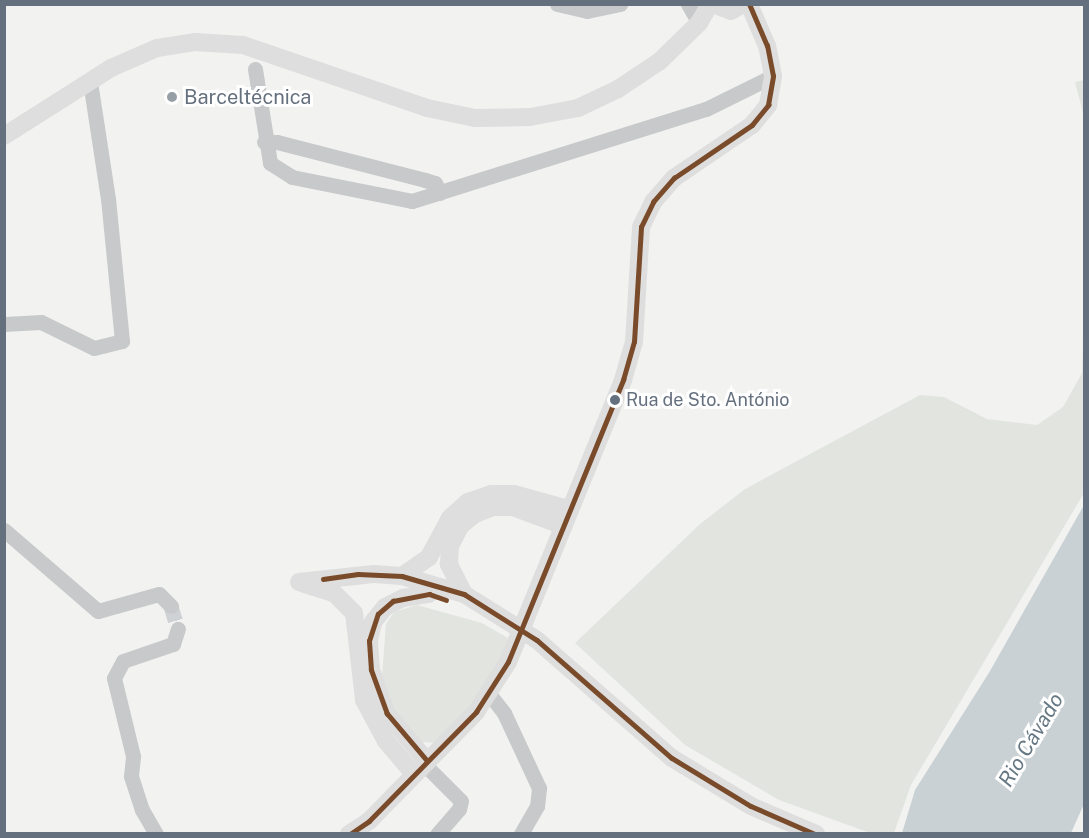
<!DOCTYPE html>
<meta charset="utf-8">
<style>
body{margin:0}
#map{position:relative;width:1089px;height:838px;overflow:hidden;background:#f2f3f1;font-family:"Public Sans",sans-serif}
div>[style]{position:absolute}
[style*='--x']{left:calc(var(--x)*1px);top:calc(var(--y)*1px);width:calc(var(--w)*1px);rotate:calc(var(--a)*1deg)}
.green>*{inset:0;background:#e2e5df}
.water>*{inset:0;background:#cad1d4}
.minor-tunnel>*{height:15px;margin-top:-7.5px;transform-origin:0;background:repeating-linear-gradient(90deg,#cfd2d4 0 15px,transparent 0 23px)}
.minor>*{height:15px;margin:-7.5px;padding:0 7.5px;transform-origin:7.5px;border-radius:7.5px;background:#c8c9ca}
.major>*{height:18px;margin:-9px;padding:0 9px;transform-origin:9px;border-radius:9px;background:#dedede}
.bus-1>*{height:4.5px;margin:-2.25px;padding:0 2.25px;transform-origin:2.25px;border-radius:2.25px;background:#7a4b2a}
.dots>*{width:16px;height:16px;translate:-50% -50%;box-sizing:border-box;border:3px solid #fff;border-radius:50%}
span{translate:-50% -50%;white-space:nowrap;text-align:center;line-height:1.15;-webkit-text-stroke:6px #fff;paint-order:stroke}
.bus-label{font-size:18px;color:#65707e}
.left{translate:0 -50%;text-align:left}
.poi-label{font-size:20px;color:#65707e}
.water-label{font-size:21px;color:#657883;font-style:italic}
.frame{position:absolute;inset:0;border:6px solid #65707e;pointer-events:none}
</style>
<div id="map">
<div class="green">
<i style="clip-path:polygon(1084px 80px,1084px 117px,1075px 82px)"></i>
<i style="clip-path:polygon(1084px 299px,1084px 493px,911px 785px,894px 833px,870px 833px,779px 800px,685px 745px,575px 643px,700px 524px,745px 489px,920px 395px,944px 397px,987px 419px,1037px 425px,1063px 407px,1082px 373px)"></i>
<i style="clip-path:polygon(417px 605px,482px 623px,508px 638px,498px 668px,481px 696px,435px 743px,422px 742px,396px 715px,382px 675px,386px 624px,394px 612px)"></i>
</div>
<div class="water">
<i style="clip-path:polygon(1084px 505px,1084px 804px,1071px 833px,902px 833px,915px 790px,990px 671px)"></i>
</div>
<div class="minor-tunnel">
<i style="--x:171;--y:606;--w:24;--a:73"></i>
</div>
<div class="minor">
<i style="--x:557;--y:4;--w:31;--a:13"></i>
<i style="--x:587;--y:11;--w:34;--a:-12"></i>
<i style="--x:688;--y:4;--w:22;--a:60"></i>
<i style="--x:255;--y:69;--w:95;--a:80.9"></i>
<i style="--x:270;--y:163;--w:26;--a:32"></i>
<i style="--x:292;--y:177;--w:122;--a:11.3"></i>
<i style="--x:412;--y:201;--w:308;--a:-17.4"></i>
<i style="--x:706;--y:109;--w:75;--a:-26.2"></i>
<i style="--x:264;--y:142;--w:13;--a:0"></i>
<i style="--x:277;--y:142;--w:153;--a:14.4"></i>
<i style="--x:425;--y:180;--w:10;--a:17"></i>
<i style="--x:435;--y:183;--w:11;--a:63"></i>
<i style="--x:4;--y:324;--w:37;--a:-3"></i>
<i style="--x:41;--y:322;--w:59;--a:26.1"></i>
<i style="--x:94;--y:348;--w:29;--a:-14"></i>
<i style="--x:122;--y:341;--w:143;--a:-95.6"></i>
<i style="--x:108;--y:199;--w:119;--a:-98.7"></i>
<i style="--x:4;--y:530;--w:124;--a:40.8"></i>
<i style="--x:98;--y:611;--w:63;--a:-15.6"></i>
<i style="--x:159;--y:594;--w:17;--a:45"></i>
<i style="--x:490;--y:695;--w:23;--a:52"></i>
<i style="--x:504;--y:713;--w:83;--a:65"></i>
<i style="--x:539;--y:788;--w:18;--a:96"></i>
<i style="--x:537;--y:806;--w:32;--a:120"></i>
<i style="--x:424;--y:764;--w:52;--a:45"></i>
<i style="--x:461;--y:801;--w:8;--a:104"></i>
<i style="--x:459;--y:809;--w:33;--a:131"></i>
<i style="--x:156;--y:834;--w:28;--a:-120"></i>
<i style="--x:142;--y:810;--w:36;--a:-108"></i>
<i style="--x:131;--y:776;--w:20;--a:-84"></i>
<i style="--x:133;--y:756;--w:80;--a:-103.7"></i>
<i style="--x:114;--y:678;--w:19;--a:-62"></i>
<i style="--x:123;--y:661;--w:53;--a:-18.8"></i>
<i style="--x:173;--y:644;--w:16;--a:-72"></i>
</div>
<div class="major">
<i style="--x:713;--y:4;--w:19;--a:21"></i>
<i style="--x:731;--y:11;--w:14;--a:-30"></i>
<i style="--x:4;--y:136;--w:127;--a:-32.4"></i>
<i style="--x:111;--y:68;--w:50;--a:-23.5"></i>
<i style="--x:157;--y:48;--w:38;--a:-9"></i>
<i style="--x:195;--y:42;--w:48;--a:3.6"></i>
<i style="--x:243;--y:45;--w:194;--a:18.9"></i>
<i style="--x:427;--y:108;--w:49;--a:11.8"></i>
<i style="--x:475;--y:118;--w:55;--a:-1"></i>
<i style="--x:530;--y:117;--w:49;--a:-10.6"></i>
<i style="--x:578;--y:108;--w:44;--a:-25.4"></i>
<i style="--x:618;--y:89;--w:50;--a:-33.7"></i>
<i style="--x:660;--y:61;--w:54;--a:-44.3"></i>
<i style="--x:699;--y:23;--w:22;--a:-60"></i>
<i style="--x:402;--y:576;--w:33;--a:-35"></i>
<i style="--x:429;--y:557;--w:44;--a:-61.7"></i>
<i style="--x:450;--y:518;--w:24;--a:-42"></i>
<i style="--x:468;--y:502;--w:24;--a:-19"></i>
<i style="--x:491;--y:494;--w:23;--a:0"></i>
<i style="--x:514;--y:494;--w:56;--a:15.5"></i>
<i style="--x:299;--y:582;--w:75;--a:-6.1"></i>
<i style="--x:374;--y:574;--w:28;--a:4"></i>
<i style="--x:402;--y:576;--w:65;--a:16.2"></i>
<i style="--x:464;--y:594;--w:86;--a:32.2"></i>
<i style="--x:537;--y:640;--w:179;--a:41.2"></i>
<i style="--x:672;--y:758;--w:92;--a:31.3"></i>
<i style="--x:751;--y:806;--w:71;--a:23.3"></i>
<i style="--x:304;--y:584;--w:31;--a:17"></i>
<i style="--x:334;--y:593;--w:28;--a:45"></i>
<i style="--x:354;--y:613;--w:88;--a:83.4"></i>
<i style="--x:364;--y:700;--w:47;--a:61.8"></i>
<i style="--x:386;--y:741;--w:43;--a:49.7"></i>
<i style="--x:464;--y:594;--w:34;--a:-117"></i>
<i style="--x:449;--y:564;--w:18;--a:-87"></i>
<i style="--x:450;--y:546;--w:22;--a:-63"></i>
<i style="--x:460;--y:526;--w:19;--a:-39"></i>
<i style="--x:475;--y:514;--w:19;--a:-21"></i>
<i style="--x:493;--y:507;--w:20;--a:0"></i>
<i style="--x:513;--y:507;--w:51;--a:20.6"></i>
<i style="--x:427;--y:761;--w:62;--a:-130.4"></i>
<i style="--x:387;--y:714;--w:47;--a:-110"></i>
<i style="--x:371;--y:670;--w:29;--a:-94"></i>
<i style="--x:369;--y:641;--w:19;--a:-78"></i>
<i style="--x:373;--y:622;--w:19;--a:-51"></i>
<i style="--x:385;--y:607;--w:20;--a:-27"></i>
<i style="--x:403;--y:598;--w:26;--a:-9"></i>
<i style="--x:349;--y:834;--w:24;--a:-33"></i>
<i style="--x:369;--y:821;--w:153;--a:-45.5"></i>
<i style="--x:476;--y:712;--w:59;--a:-57.4"></i>
<i style="--x:508;--y:662;--w:305;--a:-67.8"></i>
<i style="--x:623;--y:380;--w:40;--a:-74"></i>
<i style="--x:634;--y:342;--w:115;--a:-86.5"></i>
<i style="--x:641;--y:227;--w:28;--a:-64"></i>
<i style="--x:653;--y:202;--w:32;--a:-49"></i>
<i style="--x:674;--y:178;--w:94;--a:-34.2"></i>
<i style="--x:752;--y:125;--w:26;--a:-51"></i>
<i style="--x:768;--y:105;--w:29;--a:-80"></i>
<i style="--x:773;--y:76;--w:31;--a:-101"></i>
<i style="--x:767;--y:46;--w:46;--a:-113.2"></i>
</div>
<div class="bus-1">
<i style="--x:323;--y:579;--w:35;--a:-8"></i>
<i style="--x:358;--y:574;--w:44;--a:2.6"></i>
<i style="--x:402;--y:576;--w:65;--a:16.2"></i>
<i style="--x:464;--y:594;--w:86;--a:32.2"></i>
<i style="--x:537;--y:640;--w:179;--a:41.2"></i>
<i style="--x:672;--y:758;--w:92;--a:31.3"></i>
<i style="--x:751;--y:806;--w:70;--a:23.6"></i>
<i style="--x:427;--y:761;--w:62;--a:-130.4"></i>
<i style="--x:387;--y:714;--w:47;--a:-110"></i>
<i style="--x:371;--y:670;--w:29;--a:-94"></i>
<i style="--x:369;--y:641;--w:28;--a:-72"></i>
<i style="--x:378;--y:614;--w:20;--a:-41"></i>
<i style="--x:393;--y:601;--w:37;--a:-11"></i>
<i style="--x:429;--y:594;--w:18;--a:19"></i>
<i style="--x:350;--y:834;--w:23;--a:-34"></i>
<i style="--x:369;--y:821;--w:153;--a:-45.5"></i>
<i style="--x:476;--y:712;--w:59;--a:-57.4"></i>
<i style="--x:508;--y:662;--w:305;--a:-67.8"></i>
<i style="--x:623;--y:380;--w:40;--a:-74"></i>
<i style="--x:634;--y:342;--w:115;--a:-86.5"></i>
<i style="--x:641;--y:227;--w:28;--a:-64"></i>
<i style="--x:653;--y:202;--w:32;--a:-49"></i>
<i style="--x:674;--y:178;--w:94;--a:-34.2"></i>
<i style="--x:752;--y:125;--w:26;--a:-51"></i>
<i style="--x:768;--y:105;--w:29;--a:-80"></i>
<i style="--x:773;--y:76;--w:31;--a:-101"></i>
<i style="--x:767;--y:46;--w:46;--a:-113.2"></i>
</div>
<div class="dots">
<i style="left:172px;top:97px;background:#969ea6"></i>
<i style="left:615px;top:400px;background:#65707e"></i>
</div>
<div class="bus-label">
<span class="left" style="left:626px;top:400px">Rua de Sto. António</span>
</div>
<div class="poi-label">
<span class="left" style="left:184px;top:97px">Barceltécnica</span>
</div>
<div class="water-label">
<span style="left:1031px;top:740px;rotate:-59deg">Rio Cávado</span>
</div>
<div class="frame"></div>
</div>
